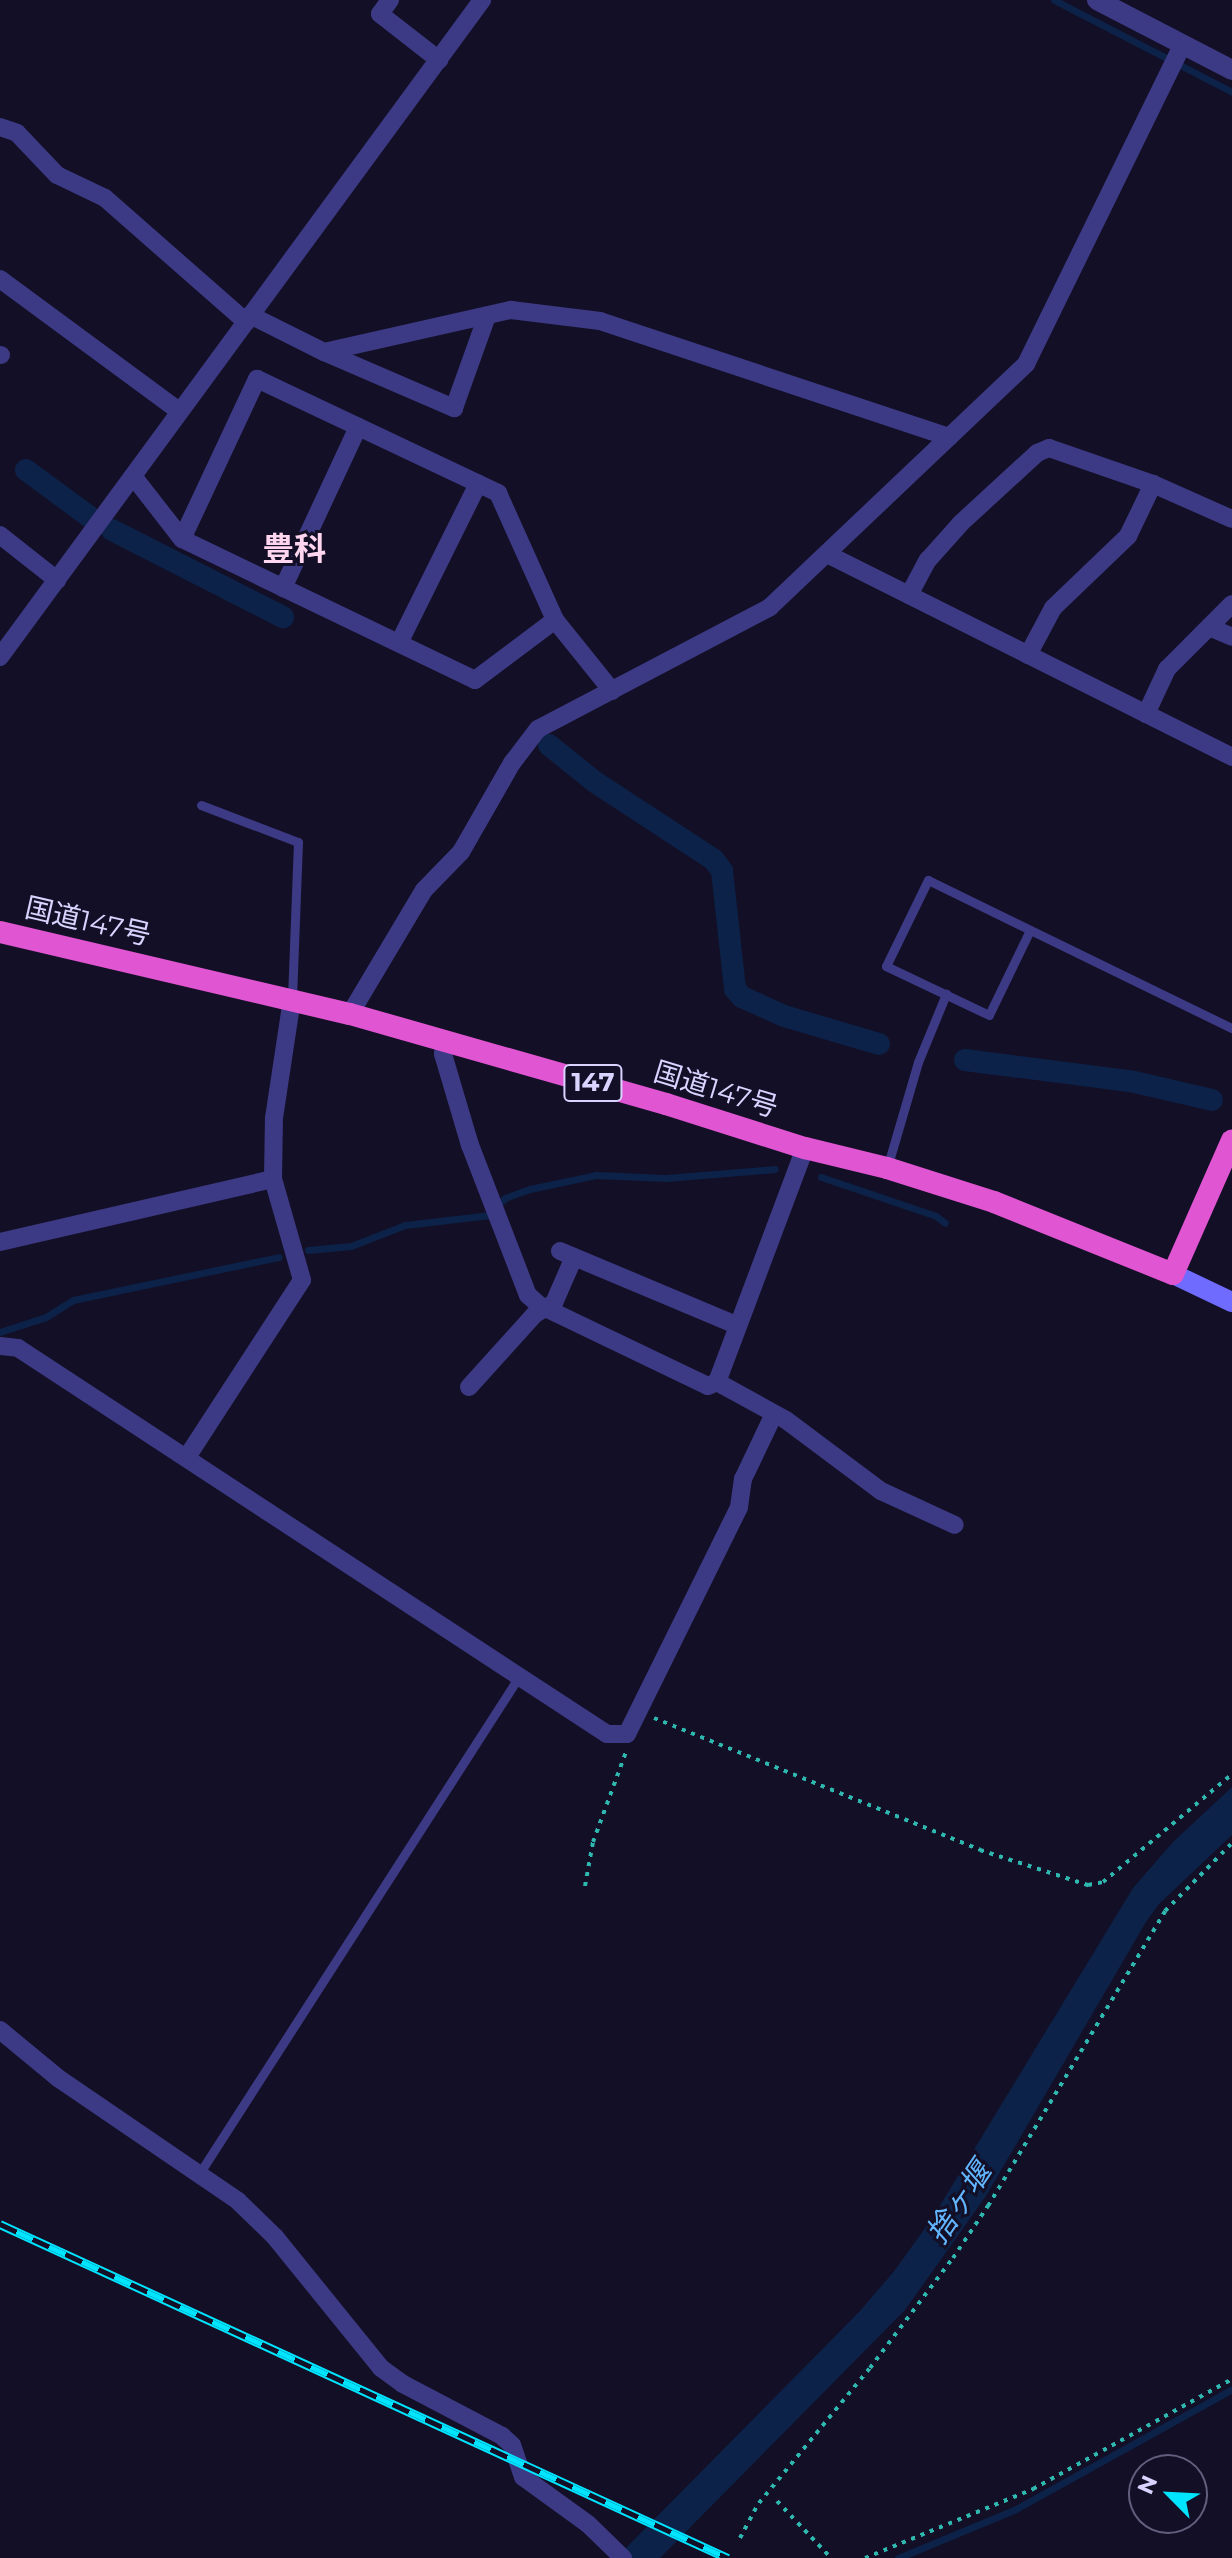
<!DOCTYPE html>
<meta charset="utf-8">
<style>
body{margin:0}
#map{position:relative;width:1232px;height:2558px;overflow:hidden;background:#130f26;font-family:Montserrat,"Noto Sans JP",sans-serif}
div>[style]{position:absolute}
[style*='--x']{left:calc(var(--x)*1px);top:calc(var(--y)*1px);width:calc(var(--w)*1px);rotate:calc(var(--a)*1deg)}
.water>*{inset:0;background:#0c2248}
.stream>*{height:7px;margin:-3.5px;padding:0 3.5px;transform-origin:3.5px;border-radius:3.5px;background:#0c2248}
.canal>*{height:22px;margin:-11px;padding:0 11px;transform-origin:11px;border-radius:11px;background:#0c2248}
.path>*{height:4px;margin-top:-2px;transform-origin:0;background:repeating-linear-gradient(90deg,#2fb8b0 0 4px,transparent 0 10px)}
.service>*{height:9px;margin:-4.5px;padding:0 4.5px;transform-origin:4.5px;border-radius:4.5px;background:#3d3a85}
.minor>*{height:18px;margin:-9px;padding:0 9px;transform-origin:9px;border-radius:9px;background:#3d3a85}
.tertiary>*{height:20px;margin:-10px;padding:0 10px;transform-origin:10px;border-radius:10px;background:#3d3a85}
.secondary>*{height:20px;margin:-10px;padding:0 10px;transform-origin:10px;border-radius:10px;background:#6f6bff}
.trunk>*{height:22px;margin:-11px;padding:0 11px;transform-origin:11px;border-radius:11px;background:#e055d1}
.rail>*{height:9px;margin-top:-4.5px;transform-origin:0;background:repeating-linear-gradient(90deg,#130f26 0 18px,#00e5ff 0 36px);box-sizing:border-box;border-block:2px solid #00e5ff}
span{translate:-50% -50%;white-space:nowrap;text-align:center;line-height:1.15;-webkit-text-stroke:6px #130f26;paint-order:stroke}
.shield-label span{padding:2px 6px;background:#130f26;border:2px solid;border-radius:6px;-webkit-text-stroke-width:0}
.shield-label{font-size:26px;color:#d9d4ff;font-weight:700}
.street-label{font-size:28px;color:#d9d4ff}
.water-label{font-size:30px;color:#62b6ff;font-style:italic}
.quarter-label{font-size:32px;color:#ffd6f0;font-weight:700}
.north{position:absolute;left:1128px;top:2454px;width:80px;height:80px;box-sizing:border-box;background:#130f26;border:2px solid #625e7d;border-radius:50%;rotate:294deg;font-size:22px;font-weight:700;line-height:32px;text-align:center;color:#d9d4ff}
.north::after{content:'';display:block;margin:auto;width:28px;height:36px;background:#00e5ff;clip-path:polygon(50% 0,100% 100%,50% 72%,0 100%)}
</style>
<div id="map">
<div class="water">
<i style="clip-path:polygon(1232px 1787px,1232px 1835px,1159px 1904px,1146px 1922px,986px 2196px,905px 2310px,660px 2558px,616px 2558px,860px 2311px,895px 2270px,933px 2217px,1133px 1888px,1173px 1842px)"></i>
</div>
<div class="stream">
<i style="--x:1054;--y:0;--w:200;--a:27.3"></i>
<i style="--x:821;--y:1177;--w:121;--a:18.7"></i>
<i style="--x:936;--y:1216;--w:11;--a:38"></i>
<i style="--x:498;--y:1205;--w:10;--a:-45"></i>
<i style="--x:505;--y:1198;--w:27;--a:-20"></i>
<i style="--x:530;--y:1189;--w:67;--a:-12"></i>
<i style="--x:596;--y:1175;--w:70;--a:2.5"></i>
<i style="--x:666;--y:1178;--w:109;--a:-4.7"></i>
<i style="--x:308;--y:1250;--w:43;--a:-5.3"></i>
<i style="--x:351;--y:1246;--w:58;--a:-21.3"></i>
<i style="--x:405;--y:1225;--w:86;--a:-6.7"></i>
<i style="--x:0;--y:1332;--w:48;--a:-18.1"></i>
<i style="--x:46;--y:1317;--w:32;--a:-32"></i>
<i style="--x:73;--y:1300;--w:210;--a:-11.8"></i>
<i style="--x:898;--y:2558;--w:126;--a:-22.5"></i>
<i style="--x:1014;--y:2510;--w:249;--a:-29"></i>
</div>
<div class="canal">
<i style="--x:26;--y:470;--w:79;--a:36.3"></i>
<i style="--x:112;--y:530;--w:192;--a:27"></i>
<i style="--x:549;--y:745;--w:59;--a:38.8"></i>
<i style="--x:595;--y:782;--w:142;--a:33.2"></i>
<i style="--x:714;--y:860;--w:14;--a:54"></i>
<i style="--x:722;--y:871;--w:119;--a:83.7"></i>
<i style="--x:735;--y:989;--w:11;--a:49"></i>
<i style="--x:742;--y:997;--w:46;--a:24.3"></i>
<i style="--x:784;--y:1016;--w:99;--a:16.4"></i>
<i style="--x:965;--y:1060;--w:166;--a:7.3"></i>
<i style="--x:1130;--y:1081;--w:84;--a:13"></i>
</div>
<div class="path">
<i style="--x:654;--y:1718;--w:352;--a:22"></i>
<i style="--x:980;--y:1850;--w:114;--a:18"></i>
<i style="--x:1088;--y:1885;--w:15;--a:-11"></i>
<i style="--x:1103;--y:1882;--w:168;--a:-39.9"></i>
<i style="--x:585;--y:1886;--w:45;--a:-79.7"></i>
<i style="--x:593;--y:1842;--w:96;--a:-69.9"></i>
<i style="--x:777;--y:2501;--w:79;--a:46.5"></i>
<i style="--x:740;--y:2538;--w:40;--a:-62"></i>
<i style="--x:759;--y:2503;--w:175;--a:-50.6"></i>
<i style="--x:870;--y:2368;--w:138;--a:-53"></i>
<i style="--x:953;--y:2258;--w:63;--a:-56.1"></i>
<i style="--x:988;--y:2206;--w:344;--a:-59"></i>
<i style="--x:1165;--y:1911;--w:95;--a:-45.4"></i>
<i style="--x:865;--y:2558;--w:182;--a:-22.3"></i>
<i style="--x:1033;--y:2489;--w:227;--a:-28.9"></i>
</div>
<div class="service">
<i style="--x:201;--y:805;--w:104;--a:20.9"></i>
<i style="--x:298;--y:842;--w:157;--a:92.2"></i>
<i style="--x:1030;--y:930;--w:94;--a:115.8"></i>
<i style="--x:989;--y:1015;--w:114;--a:-154.6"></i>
<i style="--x:886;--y:966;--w:96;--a:-64"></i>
<i style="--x:928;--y:880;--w:338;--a:26"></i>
<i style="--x:887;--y:1168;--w:110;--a:-73.7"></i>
<i style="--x:918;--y:1062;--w:74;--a:-67.6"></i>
<i style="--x:199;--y:2174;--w:593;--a:-57.25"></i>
</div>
<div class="minor">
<i style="--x:390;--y:0;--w:17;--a:126"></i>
<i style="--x:380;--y:14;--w:75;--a:37.9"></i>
<i style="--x:0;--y:127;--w:18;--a:19"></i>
<i style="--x:17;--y:133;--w:58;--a:46.4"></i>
<i style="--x:57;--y:175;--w:53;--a:25.6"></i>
<i style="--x:105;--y:198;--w:188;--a:41.3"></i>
<i style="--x:0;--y:279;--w:222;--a:36.4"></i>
<i style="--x:250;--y:315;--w:83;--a:26.6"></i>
<i style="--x:324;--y:352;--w:192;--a:-12.7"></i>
<i style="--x:511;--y:310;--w:90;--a:7"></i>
<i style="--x:600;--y:321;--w:368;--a:18.4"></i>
<i style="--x:324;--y:352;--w:142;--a:23.3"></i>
<i style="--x:454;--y:408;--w:98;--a:-70.3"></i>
<i style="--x:0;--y:355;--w:1;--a:0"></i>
<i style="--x:133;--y:476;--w:80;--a:52.1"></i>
<i style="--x:182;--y:539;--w:325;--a:25.7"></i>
<i style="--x:475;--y:680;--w:100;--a:-36.9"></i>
<i style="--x:555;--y:620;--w:91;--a:51.2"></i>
<i style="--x:0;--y:535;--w:73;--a:38.3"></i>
<i style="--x:182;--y:539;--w:177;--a:-64.9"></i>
<i style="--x:257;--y:379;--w:267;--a:25.3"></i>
<i style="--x:498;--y:493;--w:139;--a:65.8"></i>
<i style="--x:829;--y:555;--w:451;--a:26.6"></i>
<i style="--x:283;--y:588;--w:178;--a:-65"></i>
<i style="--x:909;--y:595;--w:40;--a:-62"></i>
<i style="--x:928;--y:560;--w:50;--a:-48.3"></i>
<i style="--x:961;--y:523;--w:103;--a:-42.6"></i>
<i style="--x:1037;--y:453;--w:13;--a:-23"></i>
<i style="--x:1049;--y:448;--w:110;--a:19.1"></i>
<i style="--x:1153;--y:484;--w:86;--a:23.9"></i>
<i style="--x:1209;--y:627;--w:25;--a:23"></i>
<i style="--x:399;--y:643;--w:178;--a:-63.6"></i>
<i style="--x:1028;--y:655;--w:53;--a:-62"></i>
<i style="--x:1053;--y:608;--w:104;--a:-43.8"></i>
<i style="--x:1128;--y:536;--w:58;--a:-64.3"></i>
<i style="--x:0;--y:657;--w:815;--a:-53.73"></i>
<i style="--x:1146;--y:714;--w:50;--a:-65"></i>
<i style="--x:1167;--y:669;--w:92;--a:-45"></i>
<i style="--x:350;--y:1014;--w:144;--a:-59.2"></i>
<i style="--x:424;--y:890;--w:53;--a:-45.8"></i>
<i style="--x:461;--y:852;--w:103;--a:-60.2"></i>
<i style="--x:512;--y:763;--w:43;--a:-52.6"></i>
<i style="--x:538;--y:729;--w:262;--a:-27.7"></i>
<i style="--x:770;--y:607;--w:353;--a:-43.5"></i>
<i style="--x:1026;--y:364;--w:355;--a:-63.9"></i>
<i style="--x:445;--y:1041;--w:13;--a:99"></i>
<i style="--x:443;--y:1054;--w:95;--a:73.5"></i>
<i style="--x:470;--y:1145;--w:161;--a:68.9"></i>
<i style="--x:528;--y:1295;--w:15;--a:42"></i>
<i style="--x:539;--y:1305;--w:187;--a:25.6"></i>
<i style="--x:708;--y:1386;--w:10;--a:-24"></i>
<i style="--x:805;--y:1148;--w:250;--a:110.6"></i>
<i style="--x:717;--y:1382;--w:79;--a:28.8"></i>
<i style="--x:786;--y:1420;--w:119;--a:36.8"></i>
<i style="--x:881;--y:1491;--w:81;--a:24.7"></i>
<i style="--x:0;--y:1242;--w:280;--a:-13"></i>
<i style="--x:560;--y:1251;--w:193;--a:22.8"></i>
<i style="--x:0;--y:1346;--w:18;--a:6"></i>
<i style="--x:18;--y:1348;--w:704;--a:33.24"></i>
<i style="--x:607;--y:1734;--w:20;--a:0"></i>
<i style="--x:627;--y:1734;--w:253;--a:-63.7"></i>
<i style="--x:739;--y:1507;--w:28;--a:-82"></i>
<i style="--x:743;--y:1479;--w:72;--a:-64.5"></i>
<i style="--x:469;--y:1387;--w:98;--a:-47.9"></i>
<i style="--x:535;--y:1314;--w:22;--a:-30"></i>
<i style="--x:554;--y:1303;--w:50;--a:-66.5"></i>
<i style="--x:187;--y:1457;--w:211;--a:-57"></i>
<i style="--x:302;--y:1280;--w:105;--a:-106"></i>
<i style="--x:273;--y:1179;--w:61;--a:-89.1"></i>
<i style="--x:274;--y:1118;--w:120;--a:-81.4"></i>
<i style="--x:0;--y:2030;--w:75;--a:39.6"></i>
<i style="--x:58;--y:2078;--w:218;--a:34.3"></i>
<i style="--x:238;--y:2201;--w:52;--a:44.2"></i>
<i style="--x:275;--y:2237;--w:169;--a:51"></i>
<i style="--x:381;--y:2368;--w:27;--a:36"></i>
<i style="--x:403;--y:2384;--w:112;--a:27.7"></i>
<i style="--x:502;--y:2436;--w:13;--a:42"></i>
<i style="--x:512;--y:2445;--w:34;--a:71"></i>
<i style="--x:523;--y:2477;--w:80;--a:35.9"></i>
<i style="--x:588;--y:2524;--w:49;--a:44.2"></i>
</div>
<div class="tertiary">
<i style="--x:1097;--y:0;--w:152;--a:27.4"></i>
</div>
<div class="secondary">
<i style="--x:1173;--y:1274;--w:65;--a:25.4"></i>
</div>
<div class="trunk">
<i style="--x:0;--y:932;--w:359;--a:13.2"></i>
<i style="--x:350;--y:1014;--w:329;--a:15.9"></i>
<i style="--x:666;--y:1104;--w:146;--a:17.6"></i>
<i style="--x:805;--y:1148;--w:84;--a:13.7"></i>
<i style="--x:887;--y:1168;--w:112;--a:17.6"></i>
<i style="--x:994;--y:1202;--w:193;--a:21.9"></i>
<i style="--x:1173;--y:1274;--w:146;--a:-66.2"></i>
</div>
<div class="rail">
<i style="--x:0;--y:2224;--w:801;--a:24.65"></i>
</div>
<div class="shield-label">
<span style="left:593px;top:1083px">147</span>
</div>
<div class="street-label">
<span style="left:88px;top:921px;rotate:13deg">国道147号</span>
<span style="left:716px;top:1089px;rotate:17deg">国道147号</span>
</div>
<div class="water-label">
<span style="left:959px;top:2203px;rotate:-56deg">捨ヶ堰</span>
</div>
<div class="quarter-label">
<span style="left:294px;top:549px">豊科</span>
</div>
<div class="north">N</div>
</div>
